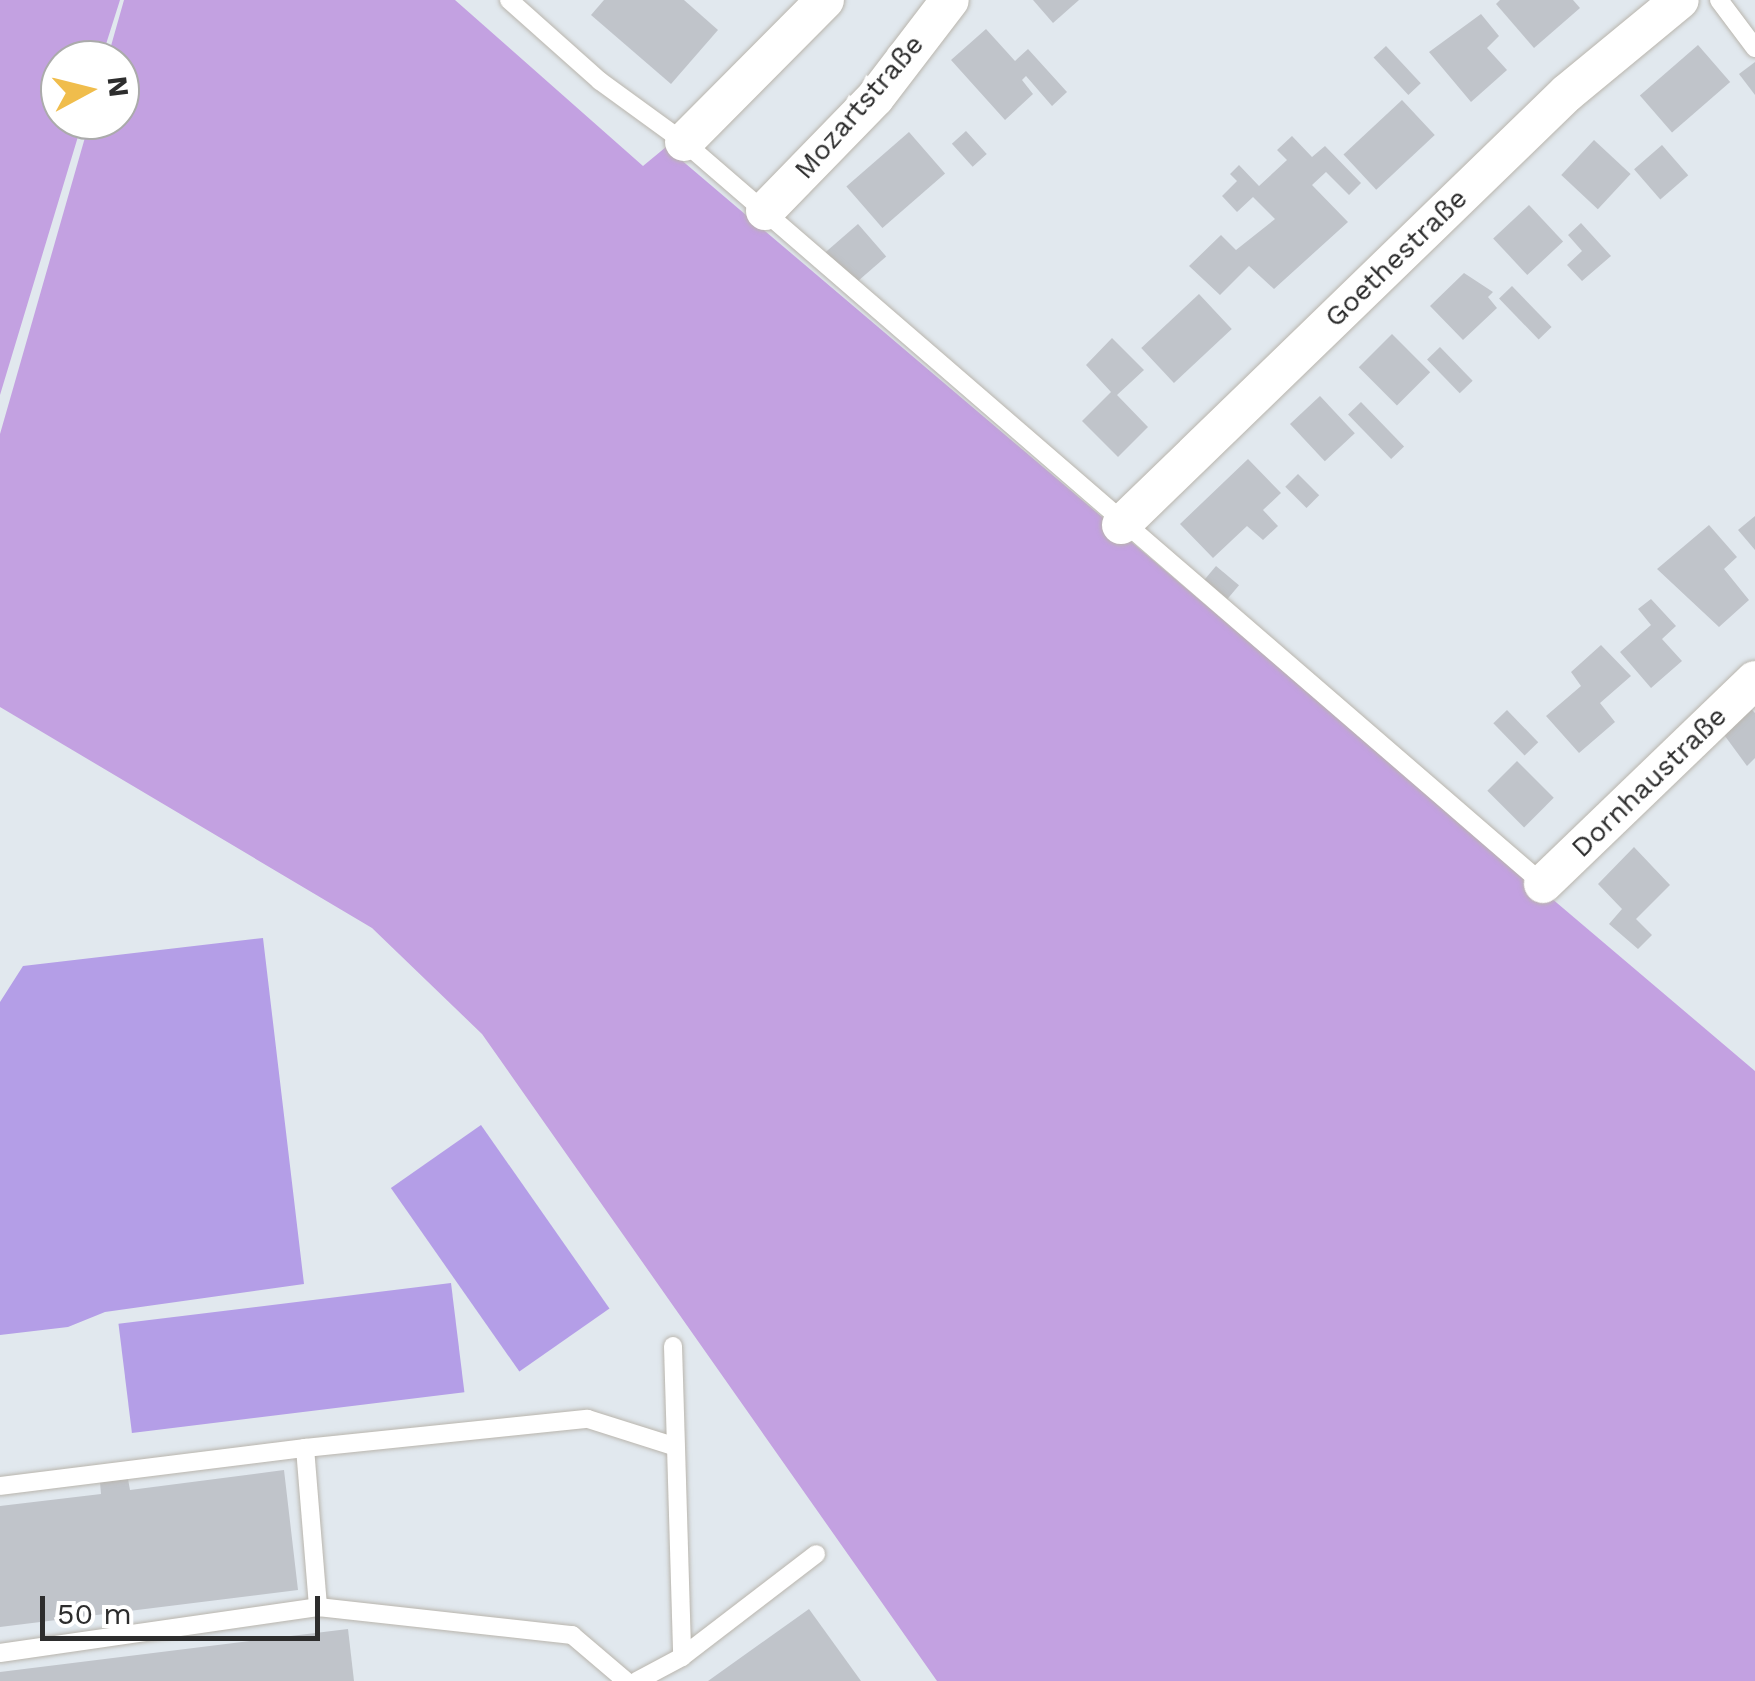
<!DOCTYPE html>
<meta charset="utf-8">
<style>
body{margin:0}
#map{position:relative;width:1755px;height:1681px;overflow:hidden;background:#e1e8ee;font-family:"Work Sans",sans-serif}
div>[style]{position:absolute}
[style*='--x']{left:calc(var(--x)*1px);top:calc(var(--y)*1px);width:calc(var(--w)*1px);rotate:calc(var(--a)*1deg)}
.green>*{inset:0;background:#c3a1e1}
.pitch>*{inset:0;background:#b49ee7;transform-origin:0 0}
.building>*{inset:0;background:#c0c4ca;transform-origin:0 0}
.roads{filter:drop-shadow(0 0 2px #b9b5ad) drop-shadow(0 0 2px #b9b5ad)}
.service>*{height:18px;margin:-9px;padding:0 9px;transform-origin:9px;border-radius:9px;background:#fff}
.minor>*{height:38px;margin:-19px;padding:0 19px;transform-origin:19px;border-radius:19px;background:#fff}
span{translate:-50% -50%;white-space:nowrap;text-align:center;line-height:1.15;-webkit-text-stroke:10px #fff;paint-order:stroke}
.street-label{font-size:28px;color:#2d2d2d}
.north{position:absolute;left:40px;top:40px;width:100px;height:100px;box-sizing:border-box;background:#fff;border:2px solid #ababab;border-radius:50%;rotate:83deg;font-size:28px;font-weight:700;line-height:40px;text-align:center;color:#2d2d2d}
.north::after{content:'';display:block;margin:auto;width:35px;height:45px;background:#f0bd4c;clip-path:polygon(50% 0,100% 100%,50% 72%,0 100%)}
.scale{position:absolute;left:40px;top:1596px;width:280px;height:45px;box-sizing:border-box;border:5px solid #2d2d2d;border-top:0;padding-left:12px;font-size:30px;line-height:35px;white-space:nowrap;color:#2d2d2d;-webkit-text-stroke:8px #fff;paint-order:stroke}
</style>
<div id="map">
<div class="green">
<i style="clip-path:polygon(0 0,120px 0,101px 60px,60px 60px,60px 120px,83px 120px,0 395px)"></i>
<i style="clip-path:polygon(124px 0,455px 0,643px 166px,666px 147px,1755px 1071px,1755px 1681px,937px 1681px,482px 1034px,372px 928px,0 707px,0 434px,90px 120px,120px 120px,120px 60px,107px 60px)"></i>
</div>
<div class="pitch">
<i style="clip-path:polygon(263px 938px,304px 1284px,105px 1312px,68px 1327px,0 1335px,0 1002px,23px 966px)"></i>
<i style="left:481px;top:1125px;width:224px;height:110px;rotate:55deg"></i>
<i style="left:451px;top:1283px;width:110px;height:335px;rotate:83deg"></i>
</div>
<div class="building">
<i style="clip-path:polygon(604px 0,684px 0,718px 30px,671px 84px,591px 15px)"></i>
<i style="clip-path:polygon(1033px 0,1079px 0,1053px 23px)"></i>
<i style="clip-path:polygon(1500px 0,1573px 0,1580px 8px,1534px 48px,1496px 4px)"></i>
<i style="clip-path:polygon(1481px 14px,1499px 36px,1487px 48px,1507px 70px,1471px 102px,1429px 52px)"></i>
<i style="clip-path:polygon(986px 29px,1015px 61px,1028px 49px,1067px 92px,1052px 106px,1026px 76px,1022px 80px,1033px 94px,1005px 120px,951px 60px)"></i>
<i style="left:1698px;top:45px;width:49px;height:77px;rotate:49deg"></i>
<i style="left:1386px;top:46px;width:51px;height:17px;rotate:47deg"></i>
<i style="clip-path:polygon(1755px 62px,1755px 95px,1739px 74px)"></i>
<i style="left:1402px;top:100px;width:48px;height:80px;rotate:47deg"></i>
<i style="left:966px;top:131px;width:31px;height:19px;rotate:48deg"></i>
<i style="left:909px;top:132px;width:55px;height:83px;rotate:49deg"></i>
<i style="clip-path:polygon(1292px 136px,1312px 157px,1325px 146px,1361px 183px,1349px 195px,1326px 172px,1312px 185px,1348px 222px,1274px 289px,1249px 266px,1220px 295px,1189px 266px,1221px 235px,1236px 250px,1275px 219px,1253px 197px,1237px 212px,1222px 196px,1237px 181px,1230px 174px,1239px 165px,1259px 186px,1287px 160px,1277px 150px)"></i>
<i style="left:1594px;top:140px;width:50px;height:48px;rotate:43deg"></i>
<i style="left:1662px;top:145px;width:40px;height:37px;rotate:49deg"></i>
<i style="left:1529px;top:205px;width:50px;height:49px;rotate:47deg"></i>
<i style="clip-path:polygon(1581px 223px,1611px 256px,1582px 281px,1567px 265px,1582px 251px,1568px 235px)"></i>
<i style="left:858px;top:224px;width:43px;height:45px;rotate:49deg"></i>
<i style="clip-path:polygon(1464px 273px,1493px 292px,1488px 297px,1497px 308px,1463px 340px,1430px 306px)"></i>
<i style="left:1512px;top:286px;width:57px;height:18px;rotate:46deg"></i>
<i style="left:1199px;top:294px;width:48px;height:79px;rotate:47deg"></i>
<i style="left:1392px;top:334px;width:54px;height:47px;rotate:45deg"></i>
<i style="clip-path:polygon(1112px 338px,1144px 370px,1117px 395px,1148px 427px,1118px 457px,1082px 421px,1111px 392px,1086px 365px)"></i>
<i style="left:1440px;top:347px;width:47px;height:18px;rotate:46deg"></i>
<i style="left:1320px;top:396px;width:51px;height:41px;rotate:47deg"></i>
<i style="left:1361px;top:402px;width:62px;height:18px;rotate:46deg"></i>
<i style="clip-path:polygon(1248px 459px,1281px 493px,1263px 510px,1278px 526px,1263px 540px,1247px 526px,1213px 558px,1180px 524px)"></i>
<i style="left:1298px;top:474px;width:30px;height:18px;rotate:45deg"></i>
<i style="clip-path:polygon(1755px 516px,1755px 550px,1738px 530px)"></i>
<i style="clip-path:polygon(1709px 525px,1737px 557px,1724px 569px,1749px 600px,1719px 627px,1657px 569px)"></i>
<i style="left:1216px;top:566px;width:30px;height:18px;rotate:40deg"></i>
<i style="clip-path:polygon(1651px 599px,1676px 626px,1662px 639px,1682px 661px,1651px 688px,1620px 652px,1651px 625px,1638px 609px)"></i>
<i style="clip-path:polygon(1601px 645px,1631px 676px,1600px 703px,1615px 722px,1579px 753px,1546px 716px,1581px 686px,1571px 672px)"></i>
<i style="clip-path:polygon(1749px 707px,1755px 713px,1755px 758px,1747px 766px,1722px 732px)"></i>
<i style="left:1507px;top:710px;width:45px;height:19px;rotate:46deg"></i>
<i style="left:1517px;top:761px;width:52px;height:42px;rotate:45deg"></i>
<i style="clip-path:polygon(1634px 847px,1670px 885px,1636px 919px,1652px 935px,1638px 949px,1609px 924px,1622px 909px,1598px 884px)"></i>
<i style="clip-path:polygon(284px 1470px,298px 1590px,0 1627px,0 1506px,101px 1494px,100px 1482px,128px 1479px,130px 1490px)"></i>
<i style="clip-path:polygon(809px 1609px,861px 1681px,708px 1681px)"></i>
<i style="clip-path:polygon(348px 1629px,354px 1681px,0 1681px,0 1672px)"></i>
</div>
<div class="roads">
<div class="service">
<i style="--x:509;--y:0;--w:122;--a:41.7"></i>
<i style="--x:600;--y:81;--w:104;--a:36"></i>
<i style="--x:684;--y:142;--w:1135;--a:40.82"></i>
<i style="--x:1719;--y:0;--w:60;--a:53.1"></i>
<i style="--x:673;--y:1346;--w:311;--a:88.3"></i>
<i style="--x:682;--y:1657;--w:169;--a:-37.5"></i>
<i style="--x:305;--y:1448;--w:284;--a:-5.9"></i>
<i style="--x:588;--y:1419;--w:89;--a:17.6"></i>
<i style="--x:0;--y:1486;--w:307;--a:-7.1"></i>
<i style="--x:305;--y:1448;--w:160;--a:85.3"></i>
<i style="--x:0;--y:1653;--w:321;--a:-8.2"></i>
<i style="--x:318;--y:1607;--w:256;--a:6.3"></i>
<i style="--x:572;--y:1635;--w:71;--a:40.4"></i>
<i style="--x:637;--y:1681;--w:51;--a:-28.1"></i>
</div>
<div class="minor">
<i style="--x:684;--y:142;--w:200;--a:-45.2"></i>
<i style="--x:765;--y:211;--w:158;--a:-45.8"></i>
<i style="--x:875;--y:98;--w:123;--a:-52.6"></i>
<i style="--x:1121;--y:525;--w:621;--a:-44.09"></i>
<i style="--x:1567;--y:93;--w:146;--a:-39.5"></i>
<i style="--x:1543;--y:884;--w:294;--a:-43.9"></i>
</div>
</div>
<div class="street-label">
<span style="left:859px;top:107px;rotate:-49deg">Mozartstraße</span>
<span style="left:1396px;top:258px;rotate:-44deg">Goethestraße</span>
<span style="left:1649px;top:782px;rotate:-44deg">Dornhaustraße</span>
</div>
<div class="north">N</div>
<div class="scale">50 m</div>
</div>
